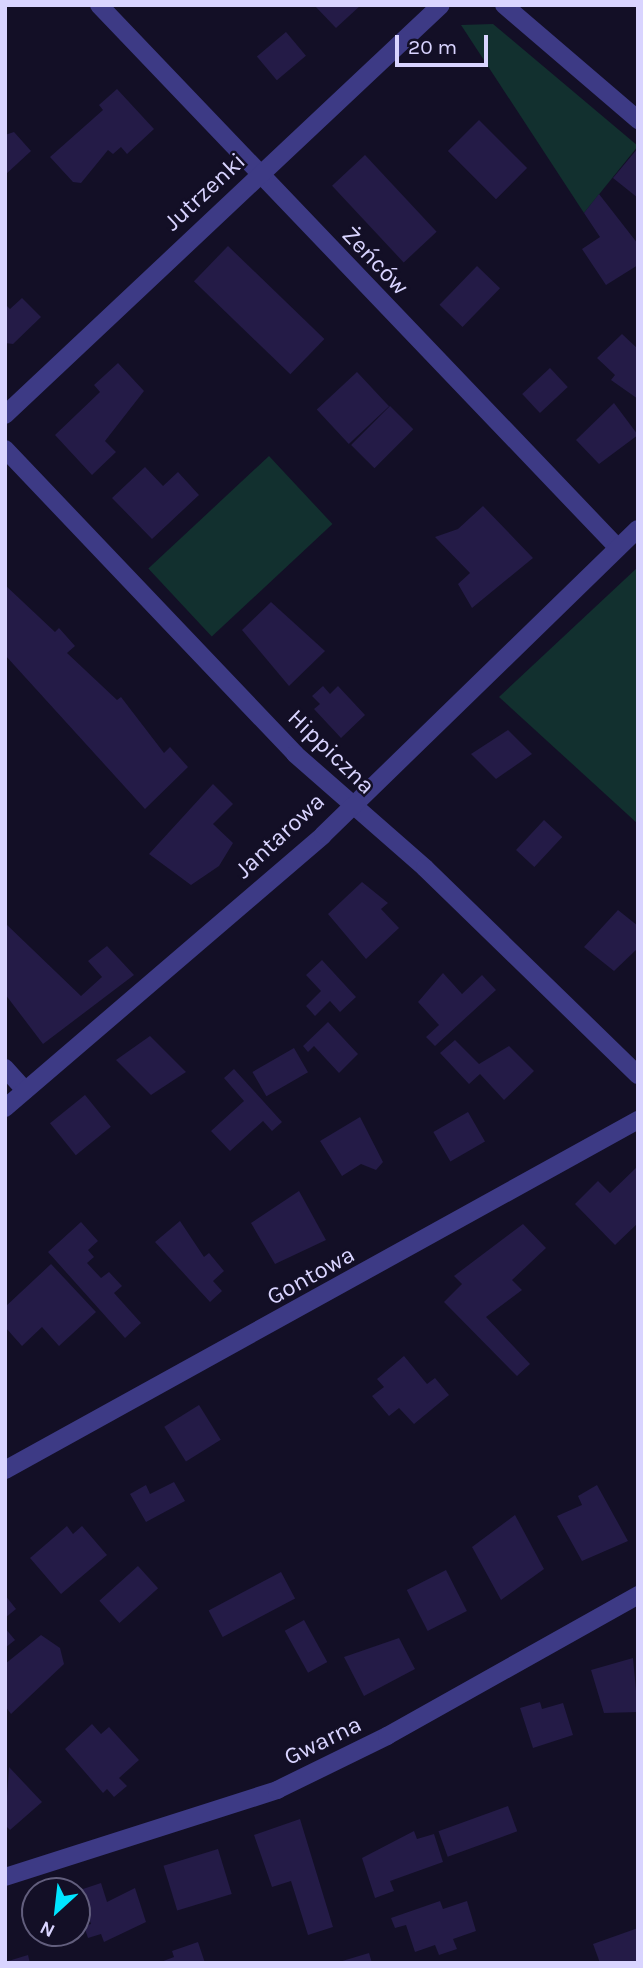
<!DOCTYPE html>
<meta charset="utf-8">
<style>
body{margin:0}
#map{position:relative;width:643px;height:1968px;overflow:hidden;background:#130f26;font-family:Karla,sans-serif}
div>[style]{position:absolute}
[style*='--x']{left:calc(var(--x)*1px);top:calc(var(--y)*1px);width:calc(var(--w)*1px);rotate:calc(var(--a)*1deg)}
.green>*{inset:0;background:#12302f;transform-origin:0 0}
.building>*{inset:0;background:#241b47;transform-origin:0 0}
.minor>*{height:18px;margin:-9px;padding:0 9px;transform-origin:9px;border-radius:9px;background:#3d3a85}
span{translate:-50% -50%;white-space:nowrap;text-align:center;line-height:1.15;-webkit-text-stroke:5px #130f26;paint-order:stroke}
.street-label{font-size:24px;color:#d9d4ff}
.frame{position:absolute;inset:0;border:7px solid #d9d4ff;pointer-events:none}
.north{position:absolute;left:21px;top:1877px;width:70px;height:70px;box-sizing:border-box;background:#130f26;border:2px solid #625e7d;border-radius:50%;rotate:207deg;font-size:19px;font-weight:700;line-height:28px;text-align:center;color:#d9d4ff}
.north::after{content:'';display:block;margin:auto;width:24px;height:32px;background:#00e5ff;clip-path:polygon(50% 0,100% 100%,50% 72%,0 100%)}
.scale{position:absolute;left:395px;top:35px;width:93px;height:32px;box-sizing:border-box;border:4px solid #d9d4ff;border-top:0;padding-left:9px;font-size:21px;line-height:24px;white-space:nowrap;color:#d9d4ff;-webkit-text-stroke:5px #130f26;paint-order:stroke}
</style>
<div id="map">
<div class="green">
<i style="clip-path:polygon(493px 24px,638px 146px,584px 213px,461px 25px)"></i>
<i style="left:269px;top:456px;width:93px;height:165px;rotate:47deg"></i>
<i style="clip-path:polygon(638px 567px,638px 824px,499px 697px)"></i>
</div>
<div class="building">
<i style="clip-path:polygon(314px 5px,361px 5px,336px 28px)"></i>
<i style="left:286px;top:32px;width:31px;height:38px;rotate:50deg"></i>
<i style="clip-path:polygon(117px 89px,154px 129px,127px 154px,121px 147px,113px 154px,108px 150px,81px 183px,73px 182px,50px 157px,103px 110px,99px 105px)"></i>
<i style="left:479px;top:120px;width:68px;height:44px;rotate:45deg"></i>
<i style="clip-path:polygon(14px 132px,31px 151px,5px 175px,5px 135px)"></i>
<i style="clip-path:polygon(638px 148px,638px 198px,613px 178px)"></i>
<i style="left:365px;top:155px;width:105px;height:45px;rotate:47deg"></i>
<i style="clip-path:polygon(599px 194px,638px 244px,638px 265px,606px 285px,582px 249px,600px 237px,584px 213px)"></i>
<i style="left:228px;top:246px;width:134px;height:49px;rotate:44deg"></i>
<i style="left:477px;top:266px;width:32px;height:54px;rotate:44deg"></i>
<i style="clip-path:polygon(22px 298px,41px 317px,13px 344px,5px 343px,5px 304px,10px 309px)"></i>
<i style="clip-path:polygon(622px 334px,638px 349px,638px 399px,611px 380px,615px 375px,597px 358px)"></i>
<i style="clip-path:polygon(118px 363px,144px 391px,105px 441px,116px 452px,92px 475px,55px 435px,100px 392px,94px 385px)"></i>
<i style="left:550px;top:368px;width:26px;height:38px;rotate:47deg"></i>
<i style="left:357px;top:372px;width:47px;height:55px;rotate:47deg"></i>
<i style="clip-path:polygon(614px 403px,638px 435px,599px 464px,576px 440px)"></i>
<i style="left:390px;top:406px;width:33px;height:55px;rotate:45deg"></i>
<i style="clip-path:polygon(145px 467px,163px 486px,178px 472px,199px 495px,152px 539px,112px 498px)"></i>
<i style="clip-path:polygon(483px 506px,533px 558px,472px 608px,458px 584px,470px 573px,435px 537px,458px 529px)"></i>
<i style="clip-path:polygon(5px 585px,55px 632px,59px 628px,75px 646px,67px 653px,117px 700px,121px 697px,164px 753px,170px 747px,188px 767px,145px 809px,5px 655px)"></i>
<i style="clip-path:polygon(271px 602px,325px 651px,289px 686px,242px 630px)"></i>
<i style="clip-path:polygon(323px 686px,330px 694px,338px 686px,365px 715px,341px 738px,314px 709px,320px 704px,312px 696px)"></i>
<i style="clip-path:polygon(508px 730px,532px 754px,496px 779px,471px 754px)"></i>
<i style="clip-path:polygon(213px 784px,233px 804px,213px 824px,233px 843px,219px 866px,191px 885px,149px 854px)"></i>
<i style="left:544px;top:820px;width:25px;height:41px;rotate:43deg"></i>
<i style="clip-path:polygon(362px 882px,388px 903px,381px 909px,399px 928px,366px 959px,328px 914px)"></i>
<i style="clip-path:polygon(618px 910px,638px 926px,638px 948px,614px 971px,584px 947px)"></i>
<i style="clip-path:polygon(5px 923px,81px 996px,102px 977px,88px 961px,107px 946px,134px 975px,43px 1044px,5px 994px)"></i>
<i style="clip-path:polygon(322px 960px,356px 997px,340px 1012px,330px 1001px,315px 1016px,306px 1006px,321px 991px,306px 975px)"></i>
<i style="clip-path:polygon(443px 973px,462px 994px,482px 975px,496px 990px,435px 1046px,426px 1037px,439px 1025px,418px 1002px)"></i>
<i style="clip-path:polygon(328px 1022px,358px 1054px,339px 1073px,314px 1046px,308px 1052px,303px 1046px)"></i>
<i style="clip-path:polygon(150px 1036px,186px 1072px,151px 1095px,116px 1060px)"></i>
<i style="clip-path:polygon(455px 1040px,479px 1064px,509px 1046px,534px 1071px,504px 1100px,480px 1074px,469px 1084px,440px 1053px)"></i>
<i style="left:294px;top:1048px;width:28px;height:48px;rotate:60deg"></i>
<i style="clip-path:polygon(234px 1069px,282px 1122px,272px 1131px,263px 1121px,230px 1151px,211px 1131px,244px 1101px,224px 1078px)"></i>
<i style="left:85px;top:1095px;width:41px;height:45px;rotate:51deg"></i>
<i style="left:468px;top:1112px;width:34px;height:40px;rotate:60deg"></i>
<i style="clip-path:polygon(360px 1117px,383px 1162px,376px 1170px,361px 1164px,342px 1176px,320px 1141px)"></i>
<i style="clip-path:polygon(638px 1166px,638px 1223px,615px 1245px,575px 1204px,598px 1181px,610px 1193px)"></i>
<i style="clip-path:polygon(299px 1191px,326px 1240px,275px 1264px,251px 1223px)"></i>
<i style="clip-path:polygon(180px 1221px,204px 1257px,209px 1253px,224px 1271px,213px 1281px,222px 1291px,210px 1302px,155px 1242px)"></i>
<i style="clip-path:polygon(81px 1222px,98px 1241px,88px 1250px,94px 1257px,87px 1263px,101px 1278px,109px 1272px,122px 1286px,114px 1293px,141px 1323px,125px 1338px,48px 1252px)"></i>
<i style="clip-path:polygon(523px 1224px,546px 1248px,512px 1280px,522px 1290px,486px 1317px,530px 1364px,517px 1376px,444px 1302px,462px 1284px,454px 1276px)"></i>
<i style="clip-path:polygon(51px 1264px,96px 1312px,59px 1346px,42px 1327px,22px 1346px,5px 1327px,5px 1307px)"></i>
<i style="clip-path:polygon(404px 1356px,427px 1384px,435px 1378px,449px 1395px,414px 1424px,399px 1408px,389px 1416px,372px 1396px,384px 1387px,377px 1379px)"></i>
<i style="left:199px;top:1405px;width:41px;height:41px;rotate:58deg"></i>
<i style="clip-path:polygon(174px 1482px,185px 1501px,146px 1522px,130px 1494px,146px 1485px,150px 1494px)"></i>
<i style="clip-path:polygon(597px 1485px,628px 1541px,582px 1561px,557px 1516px,582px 1505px,578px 1496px)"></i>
<i style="clip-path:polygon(515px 1515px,544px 1569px,501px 1600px,472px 1547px)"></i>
<i style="clip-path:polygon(67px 1526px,73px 1534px,82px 1526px,107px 1555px,61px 1594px,30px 1558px)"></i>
<i style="left:138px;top:1566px;width:30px;height:52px;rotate:48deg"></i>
<i style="left:446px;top:1570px;width:46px;height:44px;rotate:63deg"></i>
<i style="left:281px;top:1572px;width:30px;height:82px;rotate:62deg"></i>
<i style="clip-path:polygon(5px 1595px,16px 1609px,5px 1618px)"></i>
<i style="left:304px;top:1620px;width:48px;height:22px;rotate:61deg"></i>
<i style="clip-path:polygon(5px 1628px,15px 1640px,5px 1648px)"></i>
<i style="clip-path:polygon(41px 1635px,60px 1648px,64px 1664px,11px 1714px,5px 1706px,5px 1664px)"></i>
<i style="clip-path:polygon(399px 1638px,415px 1669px,364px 1696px,344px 1657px)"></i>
<i style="clip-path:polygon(633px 1658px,638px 1712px,604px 1713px,591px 1670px)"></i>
<i style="clip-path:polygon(540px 1702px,542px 1709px,563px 1703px,573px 1735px,533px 1748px,520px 1708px)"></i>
<i style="clip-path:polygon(92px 1724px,101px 1734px,109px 1727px,139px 1760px,119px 1778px,127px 1786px,114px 1797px,107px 1789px,103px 1793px,65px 1749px)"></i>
<i style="clip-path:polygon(9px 1767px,42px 1802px,10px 1830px,5px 1825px)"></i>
<i style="left:508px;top:1806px;width:27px;height:74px;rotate:70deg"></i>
<i style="clip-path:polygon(300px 1819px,333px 1927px,308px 1935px,291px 1881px,272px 1887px,254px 1835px)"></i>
<i style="clip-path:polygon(414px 1831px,417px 1839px,434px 1834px,443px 1862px,390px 1881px,394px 1891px,375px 1898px,362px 1858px)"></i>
<i style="left:218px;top:1849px;width:47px;height:57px;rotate:73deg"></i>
<i style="clip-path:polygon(101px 1883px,107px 1902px,135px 1888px,146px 1922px,104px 1942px,101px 1934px,88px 1938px,84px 1926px,91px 1924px,85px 1906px,78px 1908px,77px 1891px)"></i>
<i style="clip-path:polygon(440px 1901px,443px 1909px,467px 1901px,476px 1931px,453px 1939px,457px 1949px,439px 1955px,435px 1945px,415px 1952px,406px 1925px,395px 1928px,391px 1918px)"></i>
<i style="clip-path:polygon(638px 1928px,638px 1963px,600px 1963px,593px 1944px)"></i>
<i style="clip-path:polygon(198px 1942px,205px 1963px,158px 1963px,174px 1957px,172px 1951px)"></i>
<i style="clip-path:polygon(369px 1953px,372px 1963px,339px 1963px,339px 1962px)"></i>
<i style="clip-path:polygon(28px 1955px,30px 1963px,5px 1963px,5px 1962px)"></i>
</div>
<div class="minor">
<i style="--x:99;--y:5;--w:751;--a:46.29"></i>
<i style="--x:504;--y:5;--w:177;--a:40.6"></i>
<i style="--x:5;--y:415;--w:598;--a:-43.24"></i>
<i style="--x:5;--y:449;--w:421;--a:46.4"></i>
<i style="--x:295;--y:754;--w:173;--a:41.2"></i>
<i style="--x:425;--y:868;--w:297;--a:44.2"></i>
<i style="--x:5;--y:1068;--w:30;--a:48"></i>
<i style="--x:5;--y:1108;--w:419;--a:-40.6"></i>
<i style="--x:323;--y:835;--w:439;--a:-44.2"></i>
<i style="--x:5;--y:1470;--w:723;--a:-28.94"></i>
<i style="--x:5;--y:1877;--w:286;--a:-17.7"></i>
<i style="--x:277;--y:1790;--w:123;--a:-26.1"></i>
<i style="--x:387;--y:1736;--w:288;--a:-29.3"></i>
</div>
<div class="street-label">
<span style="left:205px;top:192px;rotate:-43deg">Jutrzenki</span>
<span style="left:375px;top:261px;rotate:46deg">Żeńców</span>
<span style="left:331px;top:752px;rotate:44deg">Hippiczna</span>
<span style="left:280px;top:836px;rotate:-43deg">Jantarowa</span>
<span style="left:311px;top:1276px;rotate:-29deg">Gontowa</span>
<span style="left:323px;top:1741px;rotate:-26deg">Gwarna</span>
</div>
<div class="frame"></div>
<div class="north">N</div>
<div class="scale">20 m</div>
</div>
